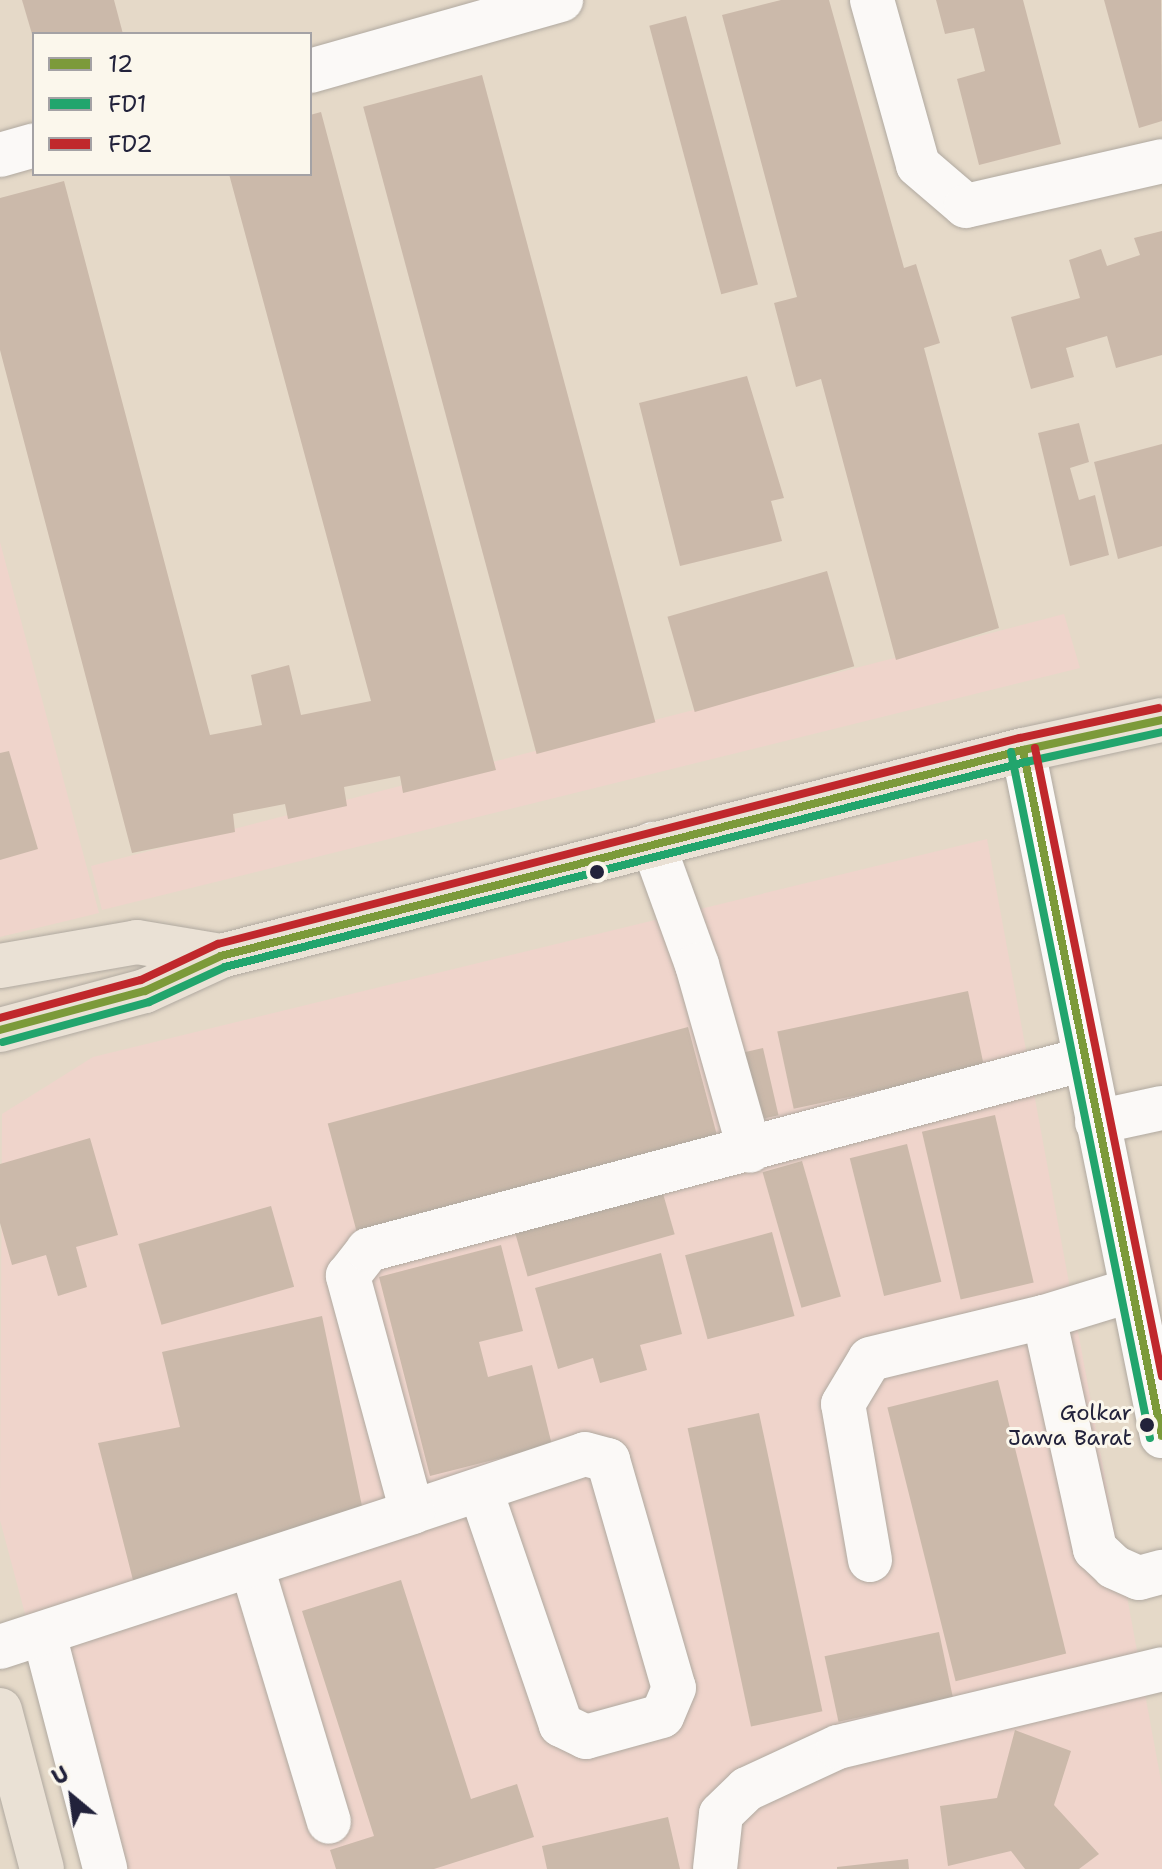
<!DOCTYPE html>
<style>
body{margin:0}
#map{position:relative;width:1162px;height:1869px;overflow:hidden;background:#e5d9c8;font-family:"Shantell Sans",sans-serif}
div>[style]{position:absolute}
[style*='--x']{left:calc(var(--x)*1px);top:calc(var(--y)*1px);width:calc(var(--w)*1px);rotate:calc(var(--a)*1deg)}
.built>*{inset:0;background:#efd4cb}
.building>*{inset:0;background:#cbb9aa;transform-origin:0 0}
.roads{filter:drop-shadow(0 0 2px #b0a9a0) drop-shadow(0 0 2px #b0a9a0)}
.minor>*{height:44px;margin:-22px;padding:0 22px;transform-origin:22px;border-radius:22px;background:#fbf9f7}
.major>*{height:44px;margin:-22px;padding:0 22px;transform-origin:22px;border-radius:22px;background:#eae1d5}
.bus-1>*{height:8px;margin:-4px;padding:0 4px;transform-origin:4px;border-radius:4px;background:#7c9a3a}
.bus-2>*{height:8px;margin:-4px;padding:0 4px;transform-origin:4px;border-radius:4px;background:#22a56d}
.bus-3>*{height:8px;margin:-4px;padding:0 4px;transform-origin:4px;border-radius:4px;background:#c0282c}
.dots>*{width:22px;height:22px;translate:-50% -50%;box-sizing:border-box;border:4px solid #fbf7ec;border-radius:50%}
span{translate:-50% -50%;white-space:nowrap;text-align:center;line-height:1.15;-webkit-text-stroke:6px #fbf7ec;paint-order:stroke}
.bus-label{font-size:22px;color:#22223b}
.right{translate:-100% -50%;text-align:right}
.legend{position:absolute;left:32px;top:32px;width:280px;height:144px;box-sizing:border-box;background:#fbf7ec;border:2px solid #a4a2a5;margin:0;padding:10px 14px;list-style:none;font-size:24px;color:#22223b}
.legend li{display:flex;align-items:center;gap:16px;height:40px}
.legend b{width:40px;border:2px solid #a4a2a5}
.north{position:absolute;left:32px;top:1757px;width:80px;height:80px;-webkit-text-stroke:6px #fbf7ec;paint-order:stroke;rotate:331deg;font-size:22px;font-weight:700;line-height:32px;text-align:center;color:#22223b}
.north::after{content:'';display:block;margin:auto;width:28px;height:36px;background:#22223b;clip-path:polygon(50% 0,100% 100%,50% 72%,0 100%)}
</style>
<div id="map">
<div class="built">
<i style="clip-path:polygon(0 542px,99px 913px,0 937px)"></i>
<i style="clip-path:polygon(1064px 614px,1080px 668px,102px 910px,91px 866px)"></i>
<i style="clip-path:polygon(987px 839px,1162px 1786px,1162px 1869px,93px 1869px,0 1520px,2px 1114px,93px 1057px)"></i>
</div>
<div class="building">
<i style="clip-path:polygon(22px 0,114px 0,123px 34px,32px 34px)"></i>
<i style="clip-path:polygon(781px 0,829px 0,904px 268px,916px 264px,940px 343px,924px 348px,999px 628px,896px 660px,821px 379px,796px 387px,774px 303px,797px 297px,722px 15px)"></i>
<i style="clip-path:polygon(936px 0,1023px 0,1061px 144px,979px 165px,957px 79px,985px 71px,974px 28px,945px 34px)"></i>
<i style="clip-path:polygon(1104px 0,1161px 0,1162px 121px,1139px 128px)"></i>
<i style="left:686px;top:16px;width:278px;height:38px;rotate:75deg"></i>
<i style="left:482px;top:75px;width:670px;height:123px;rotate:75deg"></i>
<i style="clip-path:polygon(321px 112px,496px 770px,403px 793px,400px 776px,344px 787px,347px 806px,288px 819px,285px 804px,233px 814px,235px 832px,132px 853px,0 350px,0 198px,64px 181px,210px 735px,262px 725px,251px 675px,289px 665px,301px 715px,371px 701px,229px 174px,310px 174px,310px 115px)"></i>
<i style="clip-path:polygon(1162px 231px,1162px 355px,1116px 368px,1107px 336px,1066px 348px,1074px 377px,1031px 389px,1011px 317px,1080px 298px,1069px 260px,1101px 249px,1107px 266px,1140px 255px,1134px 238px)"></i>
<i style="clip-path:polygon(747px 376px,784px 498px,771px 501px,782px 541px,680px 566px,639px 403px)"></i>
<i style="clip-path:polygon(1079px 423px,1089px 462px,1070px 468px,1079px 500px,1095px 495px,1109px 555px,1070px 566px,1038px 433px)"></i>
<i style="clip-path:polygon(1162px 444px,1162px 546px,1118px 559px,1094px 462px)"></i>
<i style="left:827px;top:571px;width:99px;height:166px;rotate:74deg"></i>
<i style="clip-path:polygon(9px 751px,38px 849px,0 860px,0 753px)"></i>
<i style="left:968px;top:991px;width:79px;height:195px;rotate:78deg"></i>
<i style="left:688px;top:1027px;width:121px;height:373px;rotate:75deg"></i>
<i style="left:763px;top:1048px;width:69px;height:36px;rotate:77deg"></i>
<i style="left:995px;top:1115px;width:172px;height:75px;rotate:77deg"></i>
<i style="clip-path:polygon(90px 1138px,118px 1235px,76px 1247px,87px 1287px,58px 1296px,46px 1255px,12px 1265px,0 1223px,0 1164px)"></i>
<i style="left:907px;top:1144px;width:142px;height:59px;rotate:76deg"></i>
<i style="left:802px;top:1161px;width:141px;height:41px;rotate:74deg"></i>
<i style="left:662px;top:1190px;width:46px;height:153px;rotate:74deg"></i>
<i style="left:271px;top:1206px;width:84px;height:138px;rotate:74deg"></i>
<i style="left:772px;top:1232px;width:87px;height:90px;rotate:75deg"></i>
<i style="clip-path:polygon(501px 1245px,523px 1331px,479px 1342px,488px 1377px,532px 1365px,552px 1445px,430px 1476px,379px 1277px)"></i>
<i style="clip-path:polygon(661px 1253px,682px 1334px,640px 1345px,647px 1370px,600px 1383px,593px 1358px,558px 1369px,535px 1288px)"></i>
<i style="clip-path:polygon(322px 1316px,362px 1506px,134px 1584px,98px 1443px,180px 1427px,162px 1352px)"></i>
<i style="left:998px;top:1380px;width:282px;height:114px;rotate:76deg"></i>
<i style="left:759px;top:1413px;width:305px;height:73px;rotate:78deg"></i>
<i style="clip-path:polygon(401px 1580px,471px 1799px,517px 1784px,534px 1837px,434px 1869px,336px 1869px,330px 1850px,374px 1836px,302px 1611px)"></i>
<i style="left:939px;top:1632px;width:67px;height:117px;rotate:78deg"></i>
<i style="clip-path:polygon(1015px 1730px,1071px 1751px,1054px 1805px,1099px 1854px,1079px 1869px,1025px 1869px,1011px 1851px,948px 1866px,940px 1806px,997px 1798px)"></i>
<i style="clip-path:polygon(668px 1817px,680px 1869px,547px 1869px,542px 1846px)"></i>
<i style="clip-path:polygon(908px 1859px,909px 1869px,837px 1869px,837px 1867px)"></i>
</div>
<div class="roads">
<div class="minor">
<i style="--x:872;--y:0;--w:171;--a:74.4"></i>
<i style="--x:918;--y:165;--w:63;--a:40.5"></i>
<i style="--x:966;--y:206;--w:201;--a:-12.9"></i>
<i style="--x:310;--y:71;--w:261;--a:-15.8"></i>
<i style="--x:0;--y:155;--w:35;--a:-16"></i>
<i style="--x:1023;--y:750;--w:700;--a:78.55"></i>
<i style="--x:653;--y:844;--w:129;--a:70"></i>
<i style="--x:697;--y:965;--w:193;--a:74.1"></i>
<i style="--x:1097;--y:1122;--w:66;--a:-12.2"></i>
<i style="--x:1044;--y:1317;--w:238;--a:77.6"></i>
<i style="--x:1095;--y:1549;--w:26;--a:43"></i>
<i style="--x:1114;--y:1567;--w:27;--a:24"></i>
<i style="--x:1139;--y:1578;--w:24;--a:-15"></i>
<i style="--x:412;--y:1512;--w:182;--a:-18.5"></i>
<i style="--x:585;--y:1454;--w:24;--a:15"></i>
<i style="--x:608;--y:1460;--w:237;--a:73.9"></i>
<i style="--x:674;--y:1688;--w:30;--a:113"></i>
<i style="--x:662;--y:1716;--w:79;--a:164.6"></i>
<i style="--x:586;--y:1737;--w:28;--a:-154"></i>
<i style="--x:561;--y:1725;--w:247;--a:-108.9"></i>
<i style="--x:870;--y:1560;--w:158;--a:-99.8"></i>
<i style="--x:843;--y:1404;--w:52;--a:-59"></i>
<i style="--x:870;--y:1359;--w:179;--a:-13.6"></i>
<i style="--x:1044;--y:1317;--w:92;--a:-17.1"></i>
<i style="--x:252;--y:1567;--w:266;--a:73.2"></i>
<i style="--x:44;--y:1634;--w:243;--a:75.4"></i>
<i style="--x:0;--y:1647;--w:434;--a:-18.1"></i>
<i style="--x:412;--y:1512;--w:245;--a:-105.2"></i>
<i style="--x:348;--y:1276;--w:33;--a:-52"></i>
<i style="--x:368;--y:1250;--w:742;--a:-14.92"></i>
<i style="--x:715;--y:1869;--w:55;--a:-83.8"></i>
<i style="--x:721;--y:1814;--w:36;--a:-44"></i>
<i style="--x:747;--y:1789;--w:100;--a:-24.8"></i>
<i style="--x:838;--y:1747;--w:333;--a:-13.5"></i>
</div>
<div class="major">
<i style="--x:0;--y:966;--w:139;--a:-9.9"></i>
<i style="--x:137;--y:942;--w:85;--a:9.5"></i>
<i style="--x:0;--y:1030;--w:150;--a:-15.1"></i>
<i style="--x:145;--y:991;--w:84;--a:-24.7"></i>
<i style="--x:221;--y:956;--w:828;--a:-14.41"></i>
<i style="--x:1023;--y:750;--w:142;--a:-12.2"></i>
<i style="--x:0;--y:1710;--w:164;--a:75.2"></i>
</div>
</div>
<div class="bus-1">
<i style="--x:1023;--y:750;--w:700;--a:78.55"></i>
<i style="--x:0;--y:1030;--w:150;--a:-15.1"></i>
<i style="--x:145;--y:991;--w:84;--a:-24.7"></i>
<i style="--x:221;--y:956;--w:828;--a:-14.41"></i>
<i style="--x:1023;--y:750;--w:142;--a:-12.2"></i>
</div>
<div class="bus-2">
<i style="--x:1011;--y:752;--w:700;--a:78.55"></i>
<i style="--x:3;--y:1042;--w:151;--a:-15.3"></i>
<i style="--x:149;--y:1002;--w:84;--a:-24.7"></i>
<i style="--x:225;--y:967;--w:827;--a:-14.36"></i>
<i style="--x:1026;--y:762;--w:139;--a:-12.4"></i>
</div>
<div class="bus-3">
<i style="--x:1035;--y:748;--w:641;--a:78.57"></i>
<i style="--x:0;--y:1018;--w:146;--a:-15.1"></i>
<i style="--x:141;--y:980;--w:85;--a:-25.1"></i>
<i style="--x:218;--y:944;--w:828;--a:-14.41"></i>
<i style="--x:1020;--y:738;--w:142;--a:-12.2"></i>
</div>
<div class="dots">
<i style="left:597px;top:872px;background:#22223b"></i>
<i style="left:1147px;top:1425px;background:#22223b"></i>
</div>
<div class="bus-label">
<span class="right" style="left:1132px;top:1425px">Golkar<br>Jawa Barat</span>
</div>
<ul class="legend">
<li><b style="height:10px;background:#7c9a3a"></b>12</li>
<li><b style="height:10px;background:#22a56d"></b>FD1</li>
<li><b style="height:10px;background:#c0282c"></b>FD2</li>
</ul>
<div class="north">U</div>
</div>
